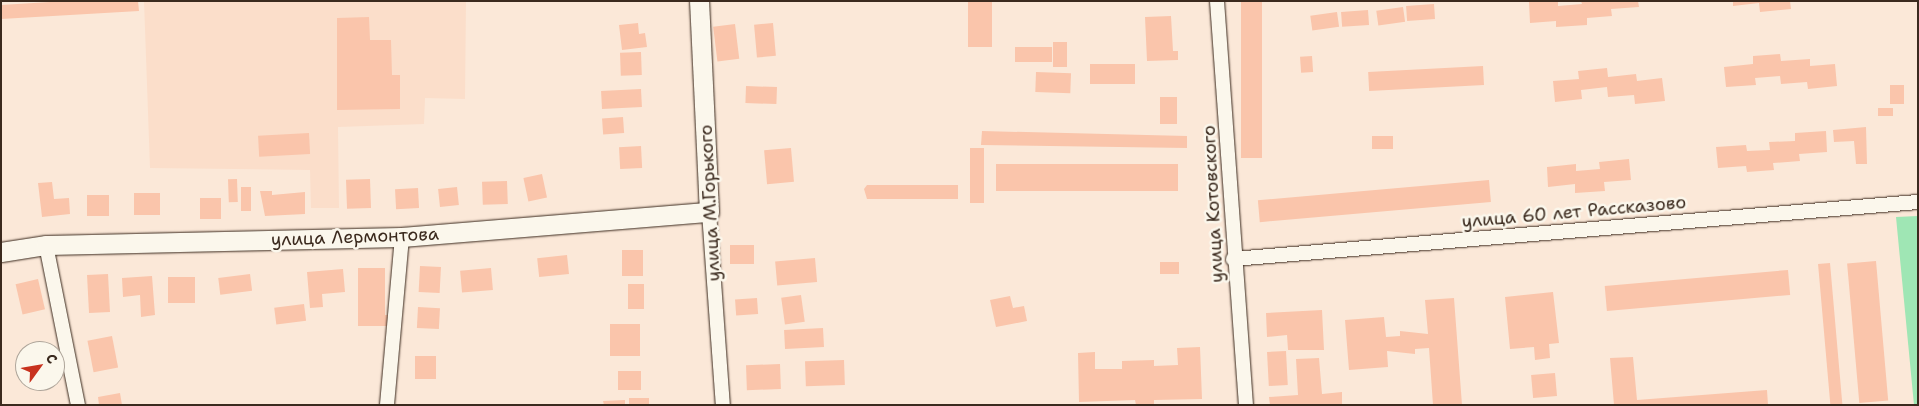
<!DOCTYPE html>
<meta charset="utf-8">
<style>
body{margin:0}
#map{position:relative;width:1919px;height:406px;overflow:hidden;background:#fbe8d8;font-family:"Shantell Sans",sans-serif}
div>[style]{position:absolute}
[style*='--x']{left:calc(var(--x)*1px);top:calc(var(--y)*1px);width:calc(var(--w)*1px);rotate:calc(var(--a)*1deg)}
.built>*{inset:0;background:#fbdeca}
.green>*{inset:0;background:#9fe6b4}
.building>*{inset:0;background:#fac5ab;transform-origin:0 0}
.roads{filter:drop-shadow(0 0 1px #3b2a1e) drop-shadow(0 0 1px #3b2a1e)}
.street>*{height:14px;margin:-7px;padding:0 7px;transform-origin:7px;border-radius:7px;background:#fbf7ec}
.secondary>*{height:19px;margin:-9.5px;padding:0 9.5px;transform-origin:9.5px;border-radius:9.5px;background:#fbf7ec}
span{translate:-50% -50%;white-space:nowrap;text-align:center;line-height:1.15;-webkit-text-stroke:5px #fbf7ec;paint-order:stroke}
.street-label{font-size:18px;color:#3b2a1e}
.frame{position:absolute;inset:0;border:2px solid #3b2a1e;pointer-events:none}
.north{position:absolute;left:15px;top:341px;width:50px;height:50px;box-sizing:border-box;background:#fbf7ec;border:1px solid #aea59a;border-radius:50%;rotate:58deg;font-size:14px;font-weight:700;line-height:20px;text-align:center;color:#3b2a1e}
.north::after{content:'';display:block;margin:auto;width:18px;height:22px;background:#c8321e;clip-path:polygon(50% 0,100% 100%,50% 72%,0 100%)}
</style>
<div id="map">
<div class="built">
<i style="clip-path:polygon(144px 1px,466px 1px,465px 99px,425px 98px,424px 124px,338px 127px,339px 208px,311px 208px,310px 170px,150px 168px)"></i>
</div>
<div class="green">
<i style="clip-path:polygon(1918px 216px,1918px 405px,1914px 405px,1896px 217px)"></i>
</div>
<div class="building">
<i style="clip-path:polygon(66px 1px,138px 1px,139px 11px,1px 19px,1px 5px)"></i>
<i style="left:968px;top:1px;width:24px;height:46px"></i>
<i style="left:1241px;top:1px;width:21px;height:157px"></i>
<i style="clip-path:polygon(1558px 1px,1558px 6px,1582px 4px,1581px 1px,1638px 1px,1639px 7px,1611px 9px,1612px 16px,1587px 18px,1587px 25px,1556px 27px,1556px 21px,1530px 23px,1529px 2px)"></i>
<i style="clip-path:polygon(1733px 1px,1790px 1px,1791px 9px,1760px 12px,1759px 3px,1733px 6px)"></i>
<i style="left:1434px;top:4px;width:15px;height:28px;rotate:86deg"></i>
<i style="left:1403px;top:7px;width:15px;height:27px;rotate:82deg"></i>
<i style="left:1368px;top:10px;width:15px;height:27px;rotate:86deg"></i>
<i style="left:1337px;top:12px;width:15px;height:27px;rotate:82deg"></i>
<i style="clip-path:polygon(1171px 16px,1173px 51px,1178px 51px,1178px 60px,1147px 61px,1145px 17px)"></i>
<i style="clip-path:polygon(369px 17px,370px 40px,391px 40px,392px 75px,400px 75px,400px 109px,337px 110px,337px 18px)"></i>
<i style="clip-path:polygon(638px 23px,639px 34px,645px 33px,647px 47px,622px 50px,619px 25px)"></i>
<i style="left:773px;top:23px;width:33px;height:19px;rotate:85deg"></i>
<i style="left:735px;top:24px;width:35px;height:22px;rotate:83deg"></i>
<i style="left:1053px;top:42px;width:14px;height:25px"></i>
<i style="left:1052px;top:47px;width:15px;height:37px;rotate:90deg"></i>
<i style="left:641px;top:52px;width:23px;height:21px;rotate:88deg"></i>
<i style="clip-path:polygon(1780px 54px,1781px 61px,1810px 59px,1810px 66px,1835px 64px,1837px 86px,1808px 89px,1807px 82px,1781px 84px,1780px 76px,1755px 78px,1756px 85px,1726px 87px,1724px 67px,1753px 64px,1753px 56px)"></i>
<i style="left:1312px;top:56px;width:16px;height:12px;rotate:86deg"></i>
<i style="left:1135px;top:64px;width:20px;height:45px;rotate:90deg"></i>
<i style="left:1483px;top:66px;width:19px;height:115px;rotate:87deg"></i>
<i style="clip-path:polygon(1607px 68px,1608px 77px,1636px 74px,1637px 81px,1662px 78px,1665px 101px,1635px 104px,1634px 95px,1608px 97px,1607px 87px,1581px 90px,1582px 99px,1555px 102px,1553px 81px,1579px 79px,1578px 71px)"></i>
<i style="left:1036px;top:72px;width:35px;height:20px;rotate:2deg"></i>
<i style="left:1890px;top:85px;width:14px;height:19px"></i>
<i style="left:746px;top:86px;width:31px;height:17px;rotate:2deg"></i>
<i style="left:641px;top:89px;width:18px;height:40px;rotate:87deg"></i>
<i style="left:1160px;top:97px;width:17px;height:27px"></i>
<i style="left:1893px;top:108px;width:8px;height:15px;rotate:90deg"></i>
<i style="left:623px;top:117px;width:16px;height:21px;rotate:86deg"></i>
<i style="clip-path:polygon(1866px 127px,1867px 164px,1856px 164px,1854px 141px,1834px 142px,1833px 130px)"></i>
<i style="clip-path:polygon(982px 131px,1187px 136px,1187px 148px,981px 145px)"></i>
<i style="clip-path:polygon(1826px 131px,1827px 152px,1799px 154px,1800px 161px,1773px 163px,1774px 170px,1747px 172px,1746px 166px,1718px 168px,1716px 147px,1746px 145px,1747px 151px,1770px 150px,1769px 142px,1795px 141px,1795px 133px)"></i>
<i style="left:309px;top:133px;width:21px;height:51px;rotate:87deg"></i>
<i style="left:1393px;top:136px;width:13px;height:21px;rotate:90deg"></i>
<i style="left:641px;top:146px;width:22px;height:22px;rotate:87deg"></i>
<i style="left:791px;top:148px;width:34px;height:27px;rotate:85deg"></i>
<i style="left:970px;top:148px;width:14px;height:55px"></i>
<i style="clip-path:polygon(1629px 159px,1631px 180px,1604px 182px,1605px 191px,1575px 193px,1575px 184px,1548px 187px,1547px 167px,1576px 164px,1576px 171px,1600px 169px,1599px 162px)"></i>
<i style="left:996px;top:164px;width:182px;height:27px"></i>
<i style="left:542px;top:174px;width:24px;height:19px;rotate:78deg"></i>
<i style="left:237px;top:179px;width:23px;height:9px;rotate:88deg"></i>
<i style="left:370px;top:179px;width:29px;height:24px;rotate:88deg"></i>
<i style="left:1489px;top:180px;width:22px;height:232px;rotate:85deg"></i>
<i style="left:507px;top:181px;width:23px;height:25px;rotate:88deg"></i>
<i style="clip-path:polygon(52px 182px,54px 199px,69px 198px,70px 214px,42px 217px,38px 183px)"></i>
<i style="clip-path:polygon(867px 185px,958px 185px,958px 199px,867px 199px,864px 189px)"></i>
<i style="left:241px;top:187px;width:10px;height:24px"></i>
<i style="left:457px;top:187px;width:18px;height:19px;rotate:84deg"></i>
<i style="left:418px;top:188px;width:20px;height:23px;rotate:87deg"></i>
<i style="clip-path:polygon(260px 191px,272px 191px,272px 195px,305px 192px,305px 214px,265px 216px)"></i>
<i style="left:134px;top:193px;width:26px;height:22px"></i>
<i style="left:87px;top:195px;width:22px;height:21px"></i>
<i style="left:200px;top:198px;width:21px;height:21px"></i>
<i style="left:754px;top:245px;width:19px;height:24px;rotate:90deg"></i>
<i style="left:622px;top:250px;width:21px;height:26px"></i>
<i style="left:567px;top:255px;width:19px;height:30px;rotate:84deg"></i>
<i style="left:815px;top:258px;width:24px;height:40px;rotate:85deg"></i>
<i style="left:1876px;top:261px;width:140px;height:29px;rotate:85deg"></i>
<i style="left:1179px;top:262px;width:12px;height:19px;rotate:90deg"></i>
<i style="left:1830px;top:263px;width:143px;height:12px;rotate:85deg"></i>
<i style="left:420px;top:266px;width:21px;height:26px;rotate:3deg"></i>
<i style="clip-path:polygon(358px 268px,385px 268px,385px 315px,390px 315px,390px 326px,358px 326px)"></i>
<i style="left:491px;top:268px;width:22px;height:31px;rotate:85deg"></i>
<i style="clip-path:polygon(343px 269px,345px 292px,322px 294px,323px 307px,310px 308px,307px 272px)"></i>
<i style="left:1788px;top:270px;width:25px;height:184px;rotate:85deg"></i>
<i style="left:108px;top:274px;width:38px;height:21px;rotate:87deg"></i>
<i style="left:250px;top:274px;width:17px;height:32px;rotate:83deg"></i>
<i style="clip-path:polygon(152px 276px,155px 315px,141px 317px,140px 295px,123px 297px,122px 278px)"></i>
<i style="left:168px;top:277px;width:27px;height:26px"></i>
<i style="left:38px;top:279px;width:31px;height:23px;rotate:77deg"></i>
<i style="left:628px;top:284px;width:16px;height:25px"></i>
<i style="clip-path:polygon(1553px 292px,1559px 343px,1549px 344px,1550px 358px,1535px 360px,1534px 347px,1510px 349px,1505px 297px)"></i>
<i style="left:801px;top:295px;width:27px;height:20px;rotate:82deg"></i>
<i style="clip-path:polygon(1010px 296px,1013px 308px,1024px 306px,1027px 321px,996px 327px,990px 300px)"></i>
<i style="left:757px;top:298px;width:16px;height:22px;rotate:86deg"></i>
<i style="clip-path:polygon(1454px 298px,1462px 405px,1433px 405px,1429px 348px,1415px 349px,1415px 354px,1387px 351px,1388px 367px,1349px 370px,1345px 320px,1384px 317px,1386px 337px,1400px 336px,1400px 331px,1428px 334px,1425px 300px)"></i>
<i style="left:304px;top:304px;width:17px;height:30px;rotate:83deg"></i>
<i style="left:418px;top:307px;width:22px;height:21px;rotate:3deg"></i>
<i style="clip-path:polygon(1322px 310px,1324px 350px,1288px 350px,1287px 335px,1267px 337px,1266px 313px)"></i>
<i style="left:610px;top:324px;width:30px;height:32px"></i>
<i style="left:823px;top:328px;width:19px;height:39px;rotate:87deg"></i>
<i style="left:112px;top:336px;width:32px;height:25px;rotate:79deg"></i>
<i style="clip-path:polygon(1200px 347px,1202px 399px,1154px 400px,1154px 405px,1136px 405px,1135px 400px,1079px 402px,1078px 353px,1095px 352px,1095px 369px,1122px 369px,1122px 361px,1154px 360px,1154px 366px,1178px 365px,1177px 348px)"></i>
<i style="left:1286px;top:351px;width:34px;height:19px;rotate:87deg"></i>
<i style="left:415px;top:356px;width:21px;height:23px"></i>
<i style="clip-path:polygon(1633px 357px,1637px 400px,1767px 390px,1768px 405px,1614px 405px,1610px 358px)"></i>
<i style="clip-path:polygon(1319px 358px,1322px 394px,1342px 392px,1342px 405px,1270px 405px,1269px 397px,1298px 395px,1296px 359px)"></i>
<i style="left:844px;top:360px;width:25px;height:39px;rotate:88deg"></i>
<i style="left:780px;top:364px;width:25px;height:34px;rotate:88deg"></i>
<i style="left:618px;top:371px;width:23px;height:19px"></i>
<i style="left:1555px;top:373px;width:23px;height:24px;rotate:85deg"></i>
<i style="clip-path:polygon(120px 393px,122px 405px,99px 405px,98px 397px)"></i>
<i style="left:629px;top:398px;width:20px;height:7px"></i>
<i style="clip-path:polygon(625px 400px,625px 405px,604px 405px,603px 401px)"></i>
</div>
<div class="roads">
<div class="street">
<i style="--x:1217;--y:1;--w:405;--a:85.9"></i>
<i style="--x:709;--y:212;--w:194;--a:85.9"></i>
<i style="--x:46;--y:245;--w:163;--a:78.7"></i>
<i style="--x:1233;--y:259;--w:687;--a:-4.76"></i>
<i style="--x:387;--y:405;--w:169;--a:-84.9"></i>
</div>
<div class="secondary">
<i style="--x:1;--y:252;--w:46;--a:-8.8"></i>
<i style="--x:46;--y:245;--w:356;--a:-1.3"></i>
<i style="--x:402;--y:237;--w:308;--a:-4.7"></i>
<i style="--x:709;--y:212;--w:211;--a:-92.7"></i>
</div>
</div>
<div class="street-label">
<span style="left:710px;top:203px;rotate:-93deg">улица М.Горького</span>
<span style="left:1213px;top:204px;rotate:-93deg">улица Котовского</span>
<span style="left:1574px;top:212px;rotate:-5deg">улица 60 лет Рассказово</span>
<span style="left:355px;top:237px;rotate:-2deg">улица Лермонтова</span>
</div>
<div class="frame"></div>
<div class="north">С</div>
</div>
